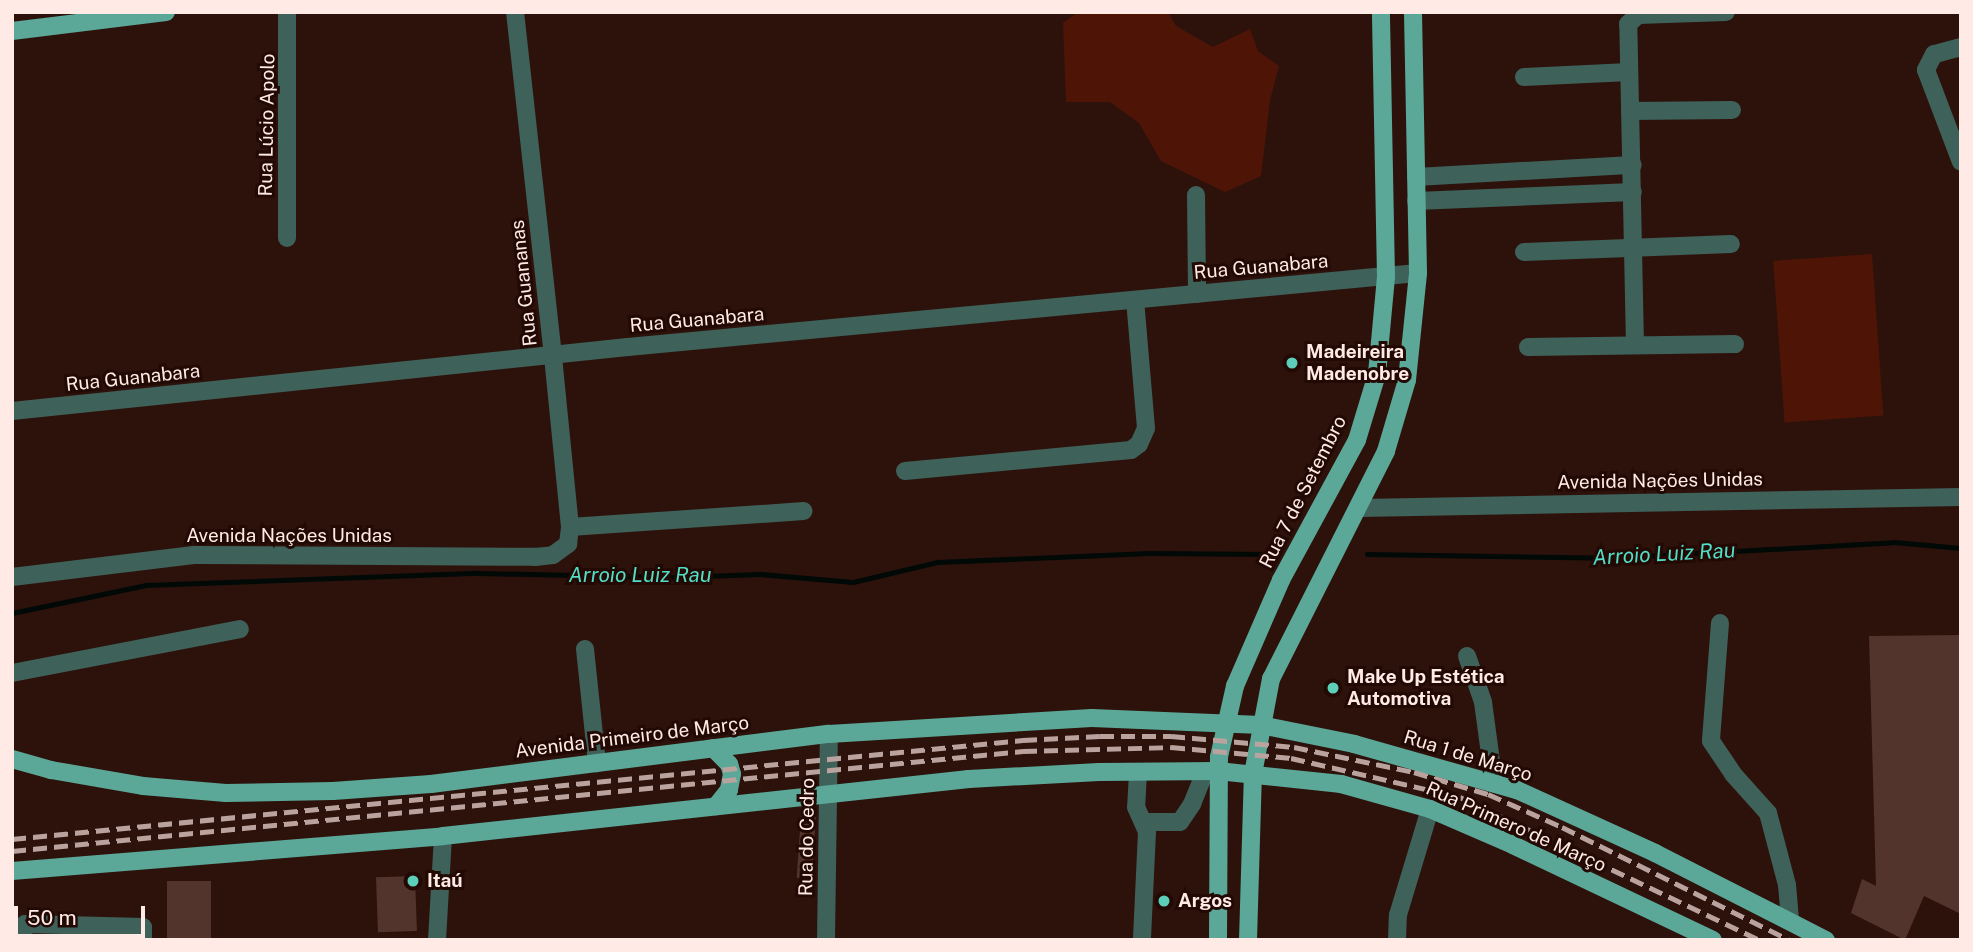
<!DOCTYPE html>
<meta charset="utf-8">
<style>
body{margin:0}
#map{position:relative;width:1973px;height:952px;overflow:hidden;background:#2d120b;font-family:"Public Sans",sans-serif}
div>[style]{position:absolute}
[style*='--x']{left:calc(var(--x)*1px);top:calc(var(--y)*1px);width:calc(var(--w)*1px);rotate:calc(var(--a)*1deg)}
.green>*{inset:0;background:#4e1507;transform-origin:0 0}
.stream>*{height:5px;margin:-2.5px;padding:0 2.5px;transform-origin:2.5px;border-radius:2.5px;background:#010907}
.building>*{inset:0;background:#53342c;transform-origin:0 0}
.minor>*{height:18px;margin:-9px;padding:0 9px;transform-origin:9px;border-radius:9px;background:#3e615a}
.major>*{height:18px;margin:-9px;padding:0 9px;transform-origin:9px;border-radius:9px;background:#5ba899}
.rail>*{height:5px;margin-top:-2.5px;transform-origin:0;background:repeating-linear-gradient(90deg,#baa39e 0 14px,transparent 0 21px)}
.dots>*{width:19px;height:19px;translate:-50% -50%;box-sizing:border-box;border:4px solid #230904;border-radius:50%}
span{translate:-50% -50%;white-space:nowrap;text-align:center;line-height:1.15;-webkit-text-stroke:6px #230904;paint-order:stroke}
.street-label{font-size:19px;color:#ffeae5}
.poi-label{font-size:19px;color:#ffeae5;font-weight:700}
.left{translate:0 -50%;text-align:left}
.water-label{font-size:21px;color:#51ddc6;font-style:italic}
.frame{position:absolute;inset:0;border:14px solid #ffeae5;pointer-events:none}
.scale{position:absolute;left:14px;top:906px;width:131px;height:32px;box-sizing:border-box;border:4px solid #ffeae5;border-top:0;padding-left:9px;font-size:21px;line-height:24px;white-space:nowrap;color:#ffeae5;-webkit-text-stroke:5px #230904;paint-order:stroke}
</style>
<div id="map">
<div class="green">
<i style="clip-path:polygon(1078px 12px,1168px 12px,1176px 26px,1213px 47px,1250px 29px,1258px 51px,1279px 66px,1270px 100px,1261px 176px,1225px 192px,1161px 161px,1139px 123px,1110px 102px,1066px 102px,1063px 23px)"></i>
<i style="left:1872px;top:254px;width:162px;height:99px;rotate:86deg"></i>
</div>
<div class="stream">
<i style="--x:1367;--y:554;--w:243;--a:0.9"></i>
<i style="--x:1610;--y:558;--w:284;--a:-3.2"></i>
<i style="--x:1894;--y:542;--w:67;--a:5.1"></i>
<i style="--x:12;--y:613;--w:137;--a:-11.8"></i>
<i style="--x:146;--y:585;--w:332;--a:-2.1"></i>
<i style="--x:478;--y:573;--w:198;--a:1.2"></i>
<i style="--x:676;--y:577;--w:84;--a:-2"></i>
<i style="--x:760;--y:574;--w:93;--a:4.9"></i>
<i style="--x:853;--y:582;--w:86;--a:-13.4"></i>
<i style="--x:937;--y:562;--w:212;--a:-2.4"></i>
<i style="--x:1149;--y:553;--w:119;--a:0.5"></i>
</div>
<div class="building">
<i style="clip-path:polygon(1961px 635px,1961px 914px,1924px 896px,1905px 940px,1851px 913px,1862px 879px,1876px 886px,1869px 636px)"></i>
<i style="left:801px;top:816px;width:15px;height:62px;rotate:4deg"></i>
<i style="left:415px;top:876px;width:55px;height:39px;rotate:88deg"></i>
<i style="left:167px;top:881px;width:44px;height:58px"></i>
</div>
<div class="minor">
<i style="--x:1961;--y:47;--w:28;--a:165"></i>
<i style="--x:1934;--y:54;--w:18;--a:117"></i>
<i style="--x:1926;--y:70;--w:98;--a:69.2"></i>
<i style="--x:1524;--y:77;--w:105;--a:-2.7"></i>
<i style="--x:1630;--y:111;--w:102;--a:-0.6"></i>
<i style="--x:1416;--y:177;--w:217;--a:-3.2"></i>
<i style="--x:1196;--y:195;--w:99;--a:89.4"></i>
<i style="--x:1416;--y:201;--w:217;--a:-2.4"></i>
<i style="--x:287;--y:238;--w:226;--a:-90"></i>
<i style="--x:1524;--y:252;--w:207;--a:-2.2"></i>
<i style="--x:1635;--y:345;--w:321;--a:-91.2"></i>
<i style="--x:1628;--y:24;--w:13;--a:-42"></i>
<i style="--x:1638;--y:15;--w:88;--a:-2"></i>
<i style="--x:1528;--y:347;--w:207;--a:-0.8"></i>
<i style="--x:12;--y:411;--w:619;--a:-5.93"></i>
<i style="--x:628;--y:347;--w:793;--a:-5.35"></i>
<i style="--x:905;--y:471;--w:227;--a:-5.3"></i>
<i style="--x:1131;--y:450;--w:10;--a:-37"></i>
<i style="--x:1139;--y:444;--w:17;--a:-66"></i>
<i style="--x:1146;--y:428;--w:128;--a:-94.9"></i>
<i style="--x:1360;--y:508;--w:601;--a:-1.05"></i>
<i style="--x:570;--y:527;--w:234;--a:-3.9"></i>
<i style="--x:12;--y:577;--w:183;--a:-6.9"></i>
<i style="--x:194;--y:555;--w:341;--a:0.3"></i>
<i style="--x:535;--y:557;--w:18;--a:-6"></i>
<i style="--x:553;--y:555;--w:19;--a:-36"></i>
<i style="--x:568;--y:544;--w:17;--a:-83"></i>
<i style="--x:570;--y:527;--w:172;--a:-95.7"></i>
<i style="--x:553;--y:356;--w:346;--a:-96.3"></i>
<i style="--x:1720;--y:623;--w:118;--a:94.4"></i>
<i style="--x:1711;--y:741;--w:40;--a:56"></i>
<i style="--x:1733;--y:774;--w:52;--a:48.1"></i>
<i style="--x:1768;--y:813;--w:74;--a:75.2"></i>
<i style="--x:1787;--y:885;--w:36;--a:85"></i>
<i style="--x:585;--y:649;--w:115;--a:84"></i>
<i style="--x:1467;--y:656;--w:49;--a:70.8"></i>
<i style="--x:1483;--y:702;--w:82;--a:82.3"></i>
<i style="--x:12;--y:673;--w:232;--a:-10.9"></i>
<i style="--x:1138;--y:772;--w:35;--a:93"></i>
<i style="--x:1136;--y:807;--w:27;--a:66"></i>
<i style="--x:1147;--y:832;--w:108;--a:92.7"></i>
<i style="--x:1144;--y:822;--w:36;--a:0"></i>
<i style="--x:1180;--y:822;--w:22;--a:-56"></i>
<i style="--x:1192;--y:804;--w:35;--a:-68"></i>
<i style="--x:22;--y:940;--w:16;--a:-79"></i>
<i style="--x:25;--y:924;--w:118;--a:1.5"></i>
<i style="--x:143;--y:927;--w:13;--a:90"></i>
<i style="--x:437;--y:940;--w:104;--a:-86.7"></i>
<i style="--x:826;--y:940;--w:206;--a:-89.2"></i>
<i style="--x:1397;--y:940;--w:25;--a:-88"></i>
<i style="--x:1398;--y:915;--w:111;--a:-73.2"></i>
</div>
<div class="major">
<i style="--x:12;--y:31;--w:155;--a:-7"></i>
<i style="--x:713;--y:748;--w:23;--a:45"></i>
<i style="--x:729;--y:764;--w:10;--a:73"></i>
<i style="--x:732;--y:774;--w:16;--a:101"></i>
<i style="--x:729;--y:790;--w:21;--a:129"></i>
<i style="--x:12;--y:759;--w:41;--a:15.8"></i>
<i style="--x:51;--y:770;--w:93;--a:9.9"></i>
<i style="--x:143;--y:786;--w:83;--a:4.8"></i>
<i style="--x:226;--y:793;--w:107;--a:-1.1"></i>
<i style="--x:333;--y:791;--w:98;--a:-4.1"></i>
<i style="--x:431;--y:784;--w:401;--a:-7.2"></i>
<i style="--x:829;--y:734;--w:263;--a:-3.5"></i>
<i style="--x:1092;--y:718;--w:169;--a:2.4"></i>
<i style="--x:1261;--y:725;--w:95;--a:11.5"></i>
<i style="--x:1354;--y:744;--w:169;--a:15.8"></i>
<i style="--x:1517;--y:790;--w:152;--a:24.5"></i>
<i style="--x:1655;--y:853;--w:192;--a:27"></i>
<i style="--x:12;--y:871;--w:432;--a:-4.6"></i>
<i style="--x:443;--y:836;--w:529;--a:-6.18"></i>
<i style="--x:969;--y:779;--w:130;--a:-3.1"></i>
<i style="--x:1099;--y:772;--w:119;--a:-0.5"></i>
<i style="--x:1218;--y:771;--w:124;--a:6"></i>
<i style="--x:1341;--y:784;--w:92;--a:15.7"></i>
<i style="--x:1430;--y:809;--w:90;--a:23.4"></i>
<i style="--x:1513;--y:845;--w:221;--a:25.4"></i>
<i style="--x:1218;--y:940;--w:183;--a:-89.7"></i>
<i style="--x:1219;--y:757;--w:73;--a:-77.3"></i>
<i style="--x:1235;--y:686;--w:116;--a:-66.5"></i>
<i style="--x:1281;--y:580;--w:159;--a:-61.5"></i>
<i style="--x:1357;--y:440;--w:69;--a:-73.1"></i>
<i style="--x:1377;--y:374;--w:97;--a:-84.7"></i>
<i style="--x:1386;--y:277;--w:265;--a:-91.1"></i>
<i style="--x:1248;--y:940;--w:166;--a:-88.3"></i>
<i style="--x:1253;--y:774;--w:97;--a:-79.3"></i>
<i style="--x:1271;--y:679;--w:255;--a:-63.2"></i>
<i style="--x:1386;--y:451;--w:74;--a:-73.5"></i>
<i style="--x:1407;--y:380;--w:108;--a:-84.1"></i>
<i style="--x:1418;--y:273;--w:261;--a:-91.1"></i>
</div>
<div class="rail">
<i style="--x:12;--y:839;--w:1016;--a:-5.59"></i>
<i style="--x:1023;--y:740;--w:77;--a:-3"></i>
<i style="--x:1100;--y:736;--w:71;--a:0"></i>
<i style="--x:1171;--y:736;--w:123;--a:5.1"></i>
<i style="--x:1294;--y:747;--w:123;--a:11.8"></i>
<i style="--x:1414;--y:772;--w:77;--a:16.6"></i>
<i style="--x:1488;--y:794;--w:81;--a:24"></i>
<i style="--x:1562;--y:827;--w:254;--a:26.4"></i>
<i style="--x:12;--y:851;--w:1016;--a:-5.65"></i>
<i style="--x:1023;--y:751;--w:148;--a:-1.5"></i>
<i style="--x:1171;--y:747;--w:121;--a:5.2"></i>
<i style="--x:1291;--y:758;--w:173;--a:13"></i>
<i style="--x:1460;--y:797;--w:332;--a:25.5"></i>
</div>
<div class="dots">
<i style="left:1292px;top:363px;background:#5cceba"></i>
<i style="left:1333px;top:688px;background:#5cceba"></i>
<i style="left:413px;top:881px;background:#5cceba"></i>
<i style="left:1164px;top:901px;background:#5cceba"></i>
</div>
<div class="street-label">
<span style="left:267px;top:125px;rotate:-89deg">Rua Lúcio Apolo</span>
<span style="left:1261px;top:267px;rotate:-5deg">Rua Guanabara</span>
<span style="left:524px;top:283px;rotate:-96deg">Rua Guananas</span>
<span style="left:697px;top:320px;rotate:-5deg">Rua Guanabara</span>
<span style="left:133px;top:378px;rotate:-6deg">Rua Guanabara</span>
<span style="left:1660px;top:481px;rotate:-1deg">Avenida Nações Unidas</span>
<span style="left:1303px;top:492px;rotate:-63deg">Rua 7 de Setembro</span>
<span style="left:289px;top:536px">Avenida Nações Unidas</span>
<span style="left:632px;top:737px;rotate:-7deg">Avenida Primeiro de Março</span>
<span style="left:1468px;top:756px;rotate:17deg">Rua 1 de Março</span>
<span style="left:1516px;top:827px;rotate:24deg">Rua Primero de Março</span>
<span style="left:807px;top:837px;rotate:-89deg">Rua do Cedro</span>
</div>
<div class="poi-label">
<span class="left" style="left:1306px;top:363px">Madeireira<br>Madenobre</span>
<span class="left" style="left:1347px;top:688px">Make Up Estética<br>Automotiva</span>
<span class="left" style="left:427px;top:881px">Itaú</span>
<span class="left" style="left:1178px;top:901px">Argos</span>
</div>
<div class="water-label">
<span style="left:1664px;top:554px;rotate:-3deg">Arroio Luiz Rau</span>
<span style="left:640px;top:575px">Arroio Luiz Rau</span>
</div>
<div class="frame"></div>
<div class="scale">50 m</div>
</div>
